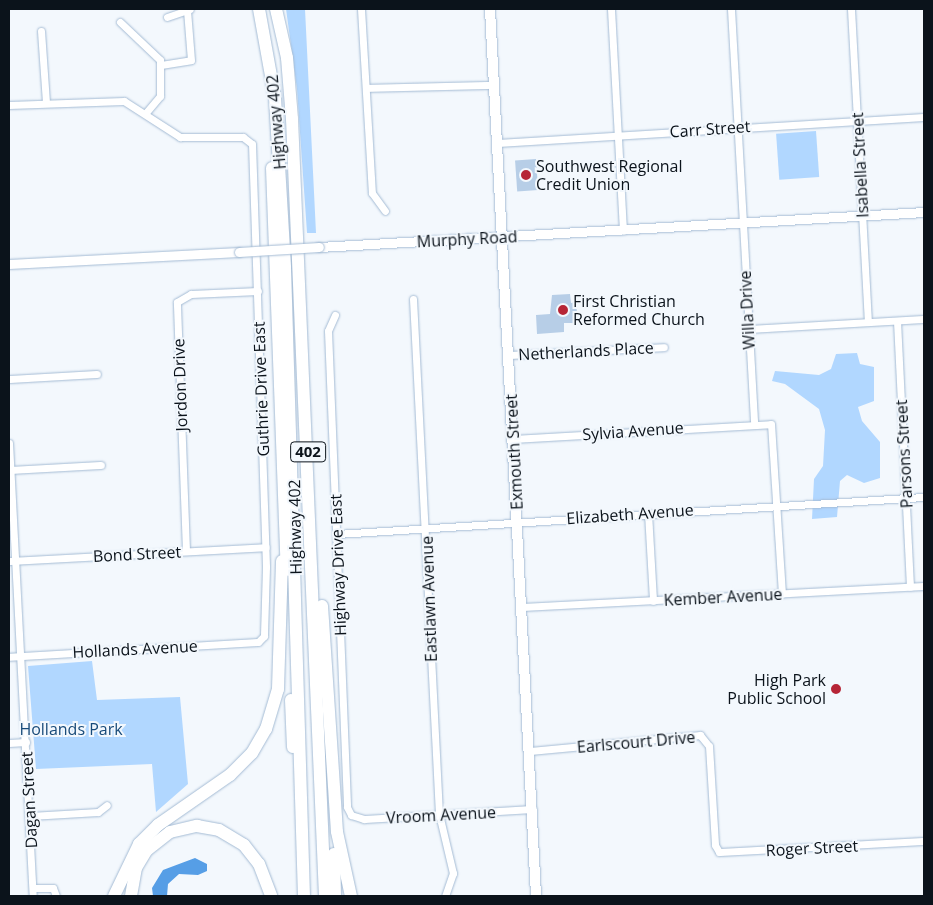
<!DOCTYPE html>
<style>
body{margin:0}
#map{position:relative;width:933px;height:905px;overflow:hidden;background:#f3f8fd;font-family:"Open Sans",sans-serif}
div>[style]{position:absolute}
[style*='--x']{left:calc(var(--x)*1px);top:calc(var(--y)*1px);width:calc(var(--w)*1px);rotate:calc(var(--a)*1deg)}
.green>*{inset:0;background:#b1d7ff;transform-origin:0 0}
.water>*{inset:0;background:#569ee6}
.building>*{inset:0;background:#b7cee7;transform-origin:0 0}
.roads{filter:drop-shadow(0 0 1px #a4bbd4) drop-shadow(0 0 1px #a4bbd4)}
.minor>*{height:7px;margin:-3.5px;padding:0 3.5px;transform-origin:3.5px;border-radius:3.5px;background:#fff}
.tertiary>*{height:9px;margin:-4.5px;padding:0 4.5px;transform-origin:4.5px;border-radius:4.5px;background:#fff}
.secondary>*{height:10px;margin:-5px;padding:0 5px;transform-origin:5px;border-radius:5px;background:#fff}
.motorway>*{height:12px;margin:-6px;padding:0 6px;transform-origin:6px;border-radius:6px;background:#fff}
.bridges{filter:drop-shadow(0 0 1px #a4bbd4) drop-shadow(0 0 1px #a4bbd4)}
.tertiary-bridge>*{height:9px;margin:-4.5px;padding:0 4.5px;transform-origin:4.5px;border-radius:4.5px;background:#fff}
.dots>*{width:14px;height:14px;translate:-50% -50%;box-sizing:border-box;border:2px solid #f3f8fd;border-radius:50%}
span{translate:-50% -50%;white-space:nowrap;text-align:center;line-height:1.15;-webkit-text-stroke:4px #f3f8fd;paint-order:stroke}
.shield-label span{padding:1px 4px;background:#f3f8fd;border:1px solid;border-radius:4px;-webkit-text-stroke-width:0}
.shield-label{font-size:15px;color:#0b131b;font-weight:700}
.street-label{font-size:16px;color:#0b131b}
.poi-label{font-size:16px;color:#0b131b}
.left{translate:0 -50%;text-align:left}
.right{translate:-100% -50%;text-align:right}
.park-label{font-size:16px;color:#184b7a}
.frame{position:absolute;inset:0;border:10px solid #0b131b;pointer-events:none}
</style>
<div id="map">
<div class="green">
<i style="clip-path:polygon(286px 9px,305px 9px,316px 233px,307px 233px,297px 89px)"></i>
<i style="left:816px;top:131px;width:46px;height:40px;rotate:86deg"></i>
<i style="clip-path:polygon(857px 353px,860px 364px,874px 367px,874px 401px,858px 407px,862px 421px,880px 442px,880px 478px,864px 483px,847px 475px,840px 481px,837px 517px,812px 519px,814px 479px,823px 466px,825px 430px,819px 409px,785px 384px,772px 381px,775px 371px,819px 375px,831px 369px,836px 354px)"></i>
<i style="clip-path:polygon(92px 661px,97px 700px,180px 697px,188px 784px,156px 812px,152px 764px,36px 769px,28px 666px)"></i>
</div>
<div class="water">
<i style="clip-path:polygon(195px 858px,207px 864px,207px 871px,198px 875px,179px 874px,168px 884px,167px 896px,153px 896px,152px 888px,163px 870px)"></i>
</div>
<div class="building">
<i style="left:536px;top:159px;width:31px;height:21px;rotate:86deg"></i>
<i style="clip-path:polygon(570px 294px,571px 303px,576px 302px,578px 323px,564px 323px,564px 332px,537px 334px,536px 315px,550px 314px,552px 295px)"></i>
</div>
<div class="roads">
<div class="minor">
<i style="--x:361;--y:9;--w:184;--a:86.6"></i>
<i style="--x:372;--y:193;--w:22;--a:54"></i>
<i style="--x:611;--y:9;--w:222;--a:86.9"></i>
<i style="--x:731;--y:9;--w:415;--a:86.8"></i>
<i style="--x:851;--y:9;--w:313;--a:86.9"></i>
<i style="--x:167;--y:17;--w:24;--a:-19"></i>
<i style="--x:120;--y:22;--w:55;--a:43.5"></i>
<i style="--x:160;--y:60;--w:36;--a:90"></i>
<i style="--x:160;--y:96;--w:23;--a:130"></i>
<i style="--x:41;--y:31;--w:72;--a:86"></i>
<i style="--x:161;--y:65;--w:30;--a:-9"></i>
<i style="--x:191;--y:60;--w:50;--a:-94.6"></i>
<i style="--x:366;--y:88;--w:127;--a:-1.4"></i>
<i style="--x:9;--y:105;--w:115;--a:-2"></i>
<i style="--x:124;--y:101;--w:67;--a:32.7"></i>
<i style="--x:180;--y:137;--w:63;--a:0"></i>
<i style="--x:243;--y:137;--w:11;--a:38"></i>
<i style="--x:252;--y:144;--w:423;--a:88.1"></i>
<i style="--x:266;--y:567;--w:69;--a:91.7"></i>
<i style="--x:264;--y:636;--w:8;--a:135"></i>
<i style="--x:258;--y:642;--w:249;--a:176.6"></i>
<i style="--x:497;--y:143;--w:428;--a:-3.5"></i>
<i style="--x:413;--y:299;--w:516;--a:87.11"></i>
<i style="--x:439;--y:814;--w:61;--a:76.7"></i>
<i style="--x:453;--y:873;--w:24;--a:109"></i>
<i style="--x:335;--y:315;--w:17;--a:114"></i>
<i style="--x:328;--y:331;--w:476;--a:87.7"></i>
<i style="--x:347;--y:807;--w:9;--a:63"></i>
<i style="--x:351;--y:815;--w:14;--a:17"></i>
<i style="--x:364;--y:819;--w:169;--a:-3.4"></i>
<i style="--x:897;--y:321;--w:266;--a:87.2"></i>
<i style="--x:748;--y:329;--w:176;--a:-3.3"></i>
<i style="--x:508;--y:355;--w:156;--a:-2.9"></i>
<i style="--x:9;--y:379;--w:88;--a:-3.3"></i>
<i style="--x:512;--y:439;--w:259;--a:-3.3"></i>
<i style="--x:771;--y:424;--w:170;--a:86.3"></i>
<i style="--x:9;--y:443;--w:454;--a:87"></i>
<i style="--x:9;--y:470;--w:92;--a:-3.1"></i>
<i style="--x:648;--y:513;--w:88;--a:86.7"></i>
<i style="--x:337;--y:534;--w:588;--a:-3.61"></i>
<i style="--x:186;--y:551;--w:249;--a:-92.1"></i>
<i style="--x:177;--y:302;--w:16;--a:-30"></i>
<i style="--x:191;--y:294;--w:67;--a:-2.6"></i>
<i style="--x:9;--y:561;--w:257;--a:-3.1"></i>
<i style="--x:521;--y:607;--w:404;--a:-3"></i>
<i style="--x:9;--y:743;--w:17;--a:-3"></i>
<i style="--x:530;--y:751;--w:171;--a:-5.4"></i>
<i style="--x:700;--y:735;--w:14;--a:51"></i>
<i style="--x:709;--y:746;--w:99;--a:86.5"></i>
<i style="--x:715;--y:845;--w:8;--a:60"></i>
<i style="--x:719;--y:852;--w:205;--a:-3.1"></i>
<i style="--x:30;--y:816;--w:68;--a:-3.4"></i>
<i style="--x:98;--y:812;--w:11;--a:-38"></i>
<i style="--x:34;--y:888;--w:19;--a:0"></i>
<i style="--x:53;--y:888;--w:9;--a:69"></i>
</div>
<div class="tertiary">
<i style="--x:319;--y:247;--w:606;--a:-3.31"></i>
<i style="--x:9;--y:264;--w:230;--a:-3"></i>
</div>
<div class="secondary">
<i style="--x:490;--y:9;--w:888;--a:87.03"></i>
</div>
<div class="motorway">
<i style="--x:259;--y:9;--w:90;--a:79.8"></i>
<i style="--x:275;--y:98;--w:170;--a:86.6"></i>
<i style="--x:285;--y:268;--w:628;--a:88.27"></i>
<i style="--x:276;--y:9;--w:50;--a:77.3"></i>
<i style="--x:287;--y:58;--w:61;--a:85.3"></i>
<i style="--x:292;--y:119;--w:778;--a:87.57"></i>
<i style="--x:272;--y:168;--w:402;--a:87.9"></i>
<i style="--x:322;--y:606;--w:226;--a:86.2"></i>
<i style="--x:337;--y:832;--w:66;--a:77.7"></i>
<i style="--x:291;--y:700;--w:47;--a:87.6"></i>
<i style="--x:334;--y:854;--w:42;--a:88.6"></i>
<i style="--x:114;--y:896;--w:58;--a:-64.3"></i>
<i style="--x:139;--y:844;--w:27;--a:-45"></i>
<i style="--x:158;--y:825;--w:88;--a:-34.8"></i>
<i style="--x:230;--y:775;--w:31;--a:-45"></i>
<i style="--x:252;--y:753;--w:28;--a:-60"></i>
<i style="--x:266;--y:729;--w:42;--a:-73.3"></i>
<i style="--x:278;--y:689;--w:128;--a:-88.2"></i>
<i style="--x:131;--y:896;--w:28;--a:-80"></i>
<i style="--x:136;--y:868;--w:21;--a:-59"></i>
<i style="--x:147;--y:850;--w:29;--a:-38"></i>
<i style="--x:170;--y:832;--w:28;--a:-13"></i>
<i style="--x:197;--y:826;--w:22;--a:10"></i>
<i style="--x:219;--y:830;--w:29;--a:31"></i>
<i style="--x:244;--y:845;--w:24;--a:52"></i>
<i style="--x:259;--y:864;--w:34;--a:69"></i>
</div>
</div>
<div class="bridges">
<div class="tertiary-bridge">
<i style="--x:239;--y:252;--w:80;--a:-3.6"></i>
</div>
</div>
<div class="dots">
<i style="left:526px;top:175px;background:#b62536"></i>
<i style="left:563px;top:310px;background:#b62536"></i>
<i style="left:836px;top:689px;background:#b62536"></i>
</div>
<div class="shield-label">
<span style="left:308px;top:452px">402</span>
</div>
<div class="street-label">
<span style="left:276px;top:122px;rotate:-95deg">Highway 402</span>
<span style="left:710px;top:129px;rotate:-4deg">Carr Street</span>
<span style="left:860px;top:165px;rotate:-93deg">Isabella Street</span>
<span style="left:467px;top:239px;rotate:-3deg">Murphy Road</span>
<span style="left:747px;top:310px;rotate:-93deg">Willa Drive</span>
<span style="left:586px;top:351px;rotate:-3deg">Netherlands Place</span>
<span style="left:180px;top:385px;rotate:-92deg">Jordon Drive</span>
<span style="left:261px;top:389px;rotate:-92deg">Guthrie Drive East</span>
<span style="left:633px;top:431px;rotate:-4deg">Sylvia Avenue</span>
<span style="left:514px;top:452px;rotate:-93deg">Exmouth Street</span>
<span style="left:904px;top:454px;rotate:-93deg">Parsons Street</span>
<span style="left:630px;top:514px;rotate:-4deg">Elizabeth Avenue</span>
<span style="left:295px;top:527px;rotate:-91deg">Highway 402</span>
<span style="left:137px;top:554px;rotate:-3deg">Bond Street</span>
<span style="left:338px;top:565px;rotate:-92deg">Highway Drive East</span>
<span style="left:723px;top:597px;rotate:-3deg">Kember Avenue</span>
<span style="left:429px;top:599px;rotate:-92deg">Eastlawn Avenue</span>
<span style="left:135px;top:649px;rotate:-3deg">Hollands Avenue</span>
<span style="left:636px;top:742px;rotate:-5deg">Earlscourt Drive</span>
<span style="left:29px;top:800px;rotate:-93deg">Dagan Street</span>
<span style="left:441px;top:815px;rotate:-3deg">Vroom Avenue</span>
<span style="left:812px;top:848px;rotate:-3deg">Roger Street</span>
</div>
<div class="poi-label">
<span class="left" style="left:536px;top:175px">Southwest Regional<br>Credit Union</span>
<span class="left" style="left:573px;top:310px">First Christian<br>Reformed Church</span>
<span class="right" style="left:826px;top:689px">High Park<br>Public School</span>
</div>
<div class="park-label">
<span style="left:71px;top:729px">Hollands Park</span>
</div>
<div class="frame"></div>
</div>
